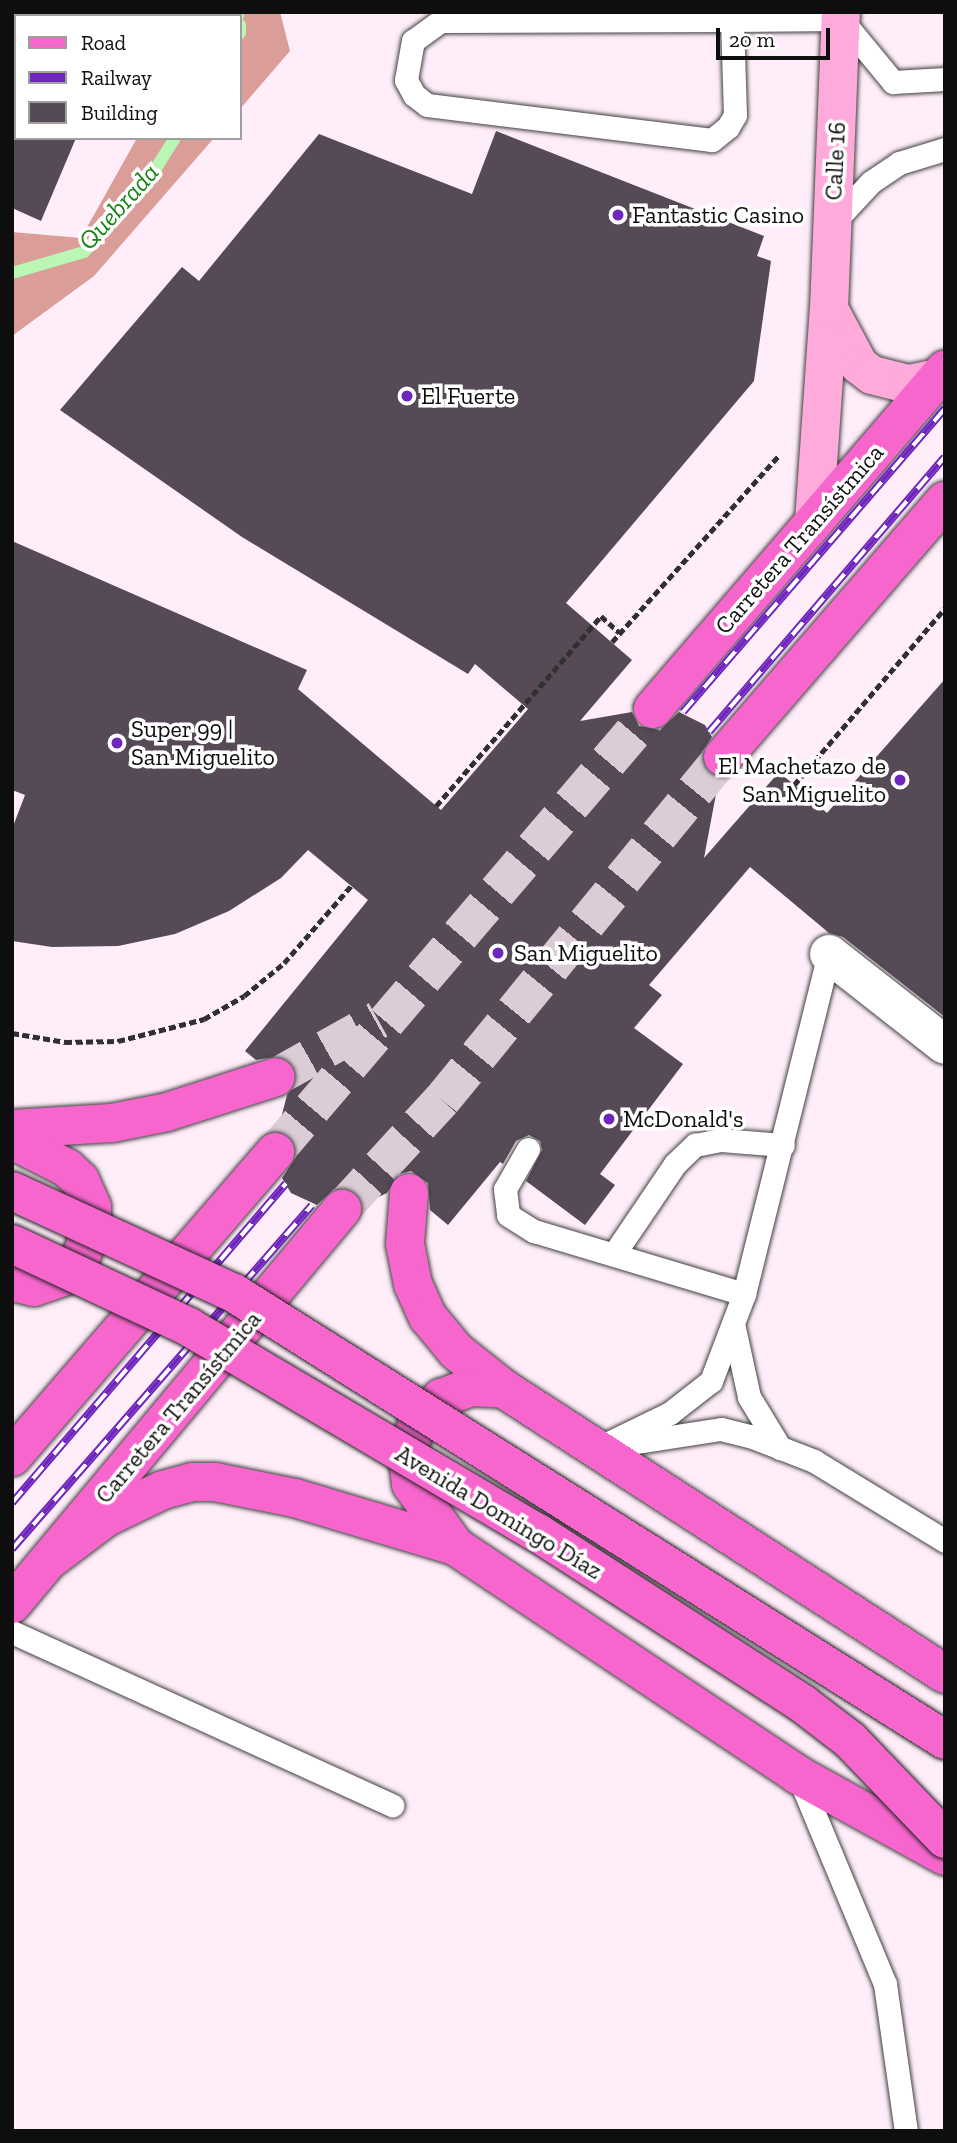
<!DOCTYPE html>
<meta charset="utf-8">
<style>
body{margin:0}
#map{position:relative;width:957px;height:2143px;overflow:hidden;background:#ffeef9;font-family:"Zilla Slab",serif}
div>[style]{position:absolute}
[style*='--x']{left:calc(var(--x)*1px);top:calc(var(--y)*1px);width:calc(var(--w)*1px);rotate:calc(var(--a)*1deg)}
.forest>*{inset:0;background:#da9d98}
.stream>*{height:12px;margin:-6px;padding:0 6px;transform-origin:6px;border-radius:6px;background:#baf6b4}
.building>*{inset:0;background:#554a56}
.primary-tunnel>*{height:38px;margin-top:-19px;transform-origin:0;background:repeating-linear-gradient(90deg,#dbccd6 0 38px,transparent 0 57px)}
.path>*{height:4.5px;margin-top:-2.25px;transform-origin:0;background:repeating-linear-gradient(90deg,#303030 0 7px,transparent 0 10.5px)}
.roads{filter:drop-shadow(0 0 2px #414141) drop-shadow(0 0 2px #414141)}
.lane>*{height:23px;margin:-11.5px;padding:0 11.5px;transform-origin:11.5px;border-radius:11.5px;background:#fff}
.street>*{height:38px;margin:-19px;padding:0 19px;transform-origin:19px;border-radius:19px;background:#fff}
.secondary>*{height:38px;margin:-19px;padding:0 19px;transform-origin:19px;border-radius:19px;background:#feaadb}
.primary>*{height:38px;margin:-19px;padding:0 19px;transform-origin:19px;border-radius:19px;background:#f766cd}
.rail>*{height:8px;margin-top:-4px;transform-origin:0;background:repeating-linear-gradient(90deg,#fff 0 16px,#6f26bd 0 32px);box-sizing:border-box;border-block:2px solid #6f26bd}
.bridges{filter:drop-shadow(0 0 2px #1f1f1f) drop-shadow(0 0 2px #1f1f1f)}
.primary-bridge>*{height:38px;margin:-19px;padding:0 19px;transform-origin:19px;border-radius:19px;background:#f766cd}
.dots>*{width:19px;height:19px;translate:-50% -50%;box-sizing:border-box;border:4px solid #fff;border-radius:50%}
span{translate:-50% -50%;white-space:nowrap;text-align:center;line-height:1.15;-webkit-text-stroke:7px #fff;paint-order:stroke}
.street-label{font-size:24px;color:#0e0e0e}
.poi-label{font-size:24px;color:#0e0e0e}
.left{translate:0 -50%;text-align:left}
.right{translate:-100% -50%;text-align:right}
.water-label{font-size:26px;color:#1a8316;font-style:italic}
.frame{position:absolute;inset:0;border:14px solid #0e0e0e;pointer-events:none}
.legend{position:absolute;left:14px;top:14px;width:228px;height:126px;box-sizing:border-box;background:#fff;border:2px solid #9f9f9f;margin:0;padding:9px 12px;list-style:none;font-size:21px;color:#0e0e0e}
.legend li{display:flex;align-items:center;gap:14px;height:35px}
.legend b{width:35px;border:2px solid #9f9f9f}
.scale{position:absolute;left:716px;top:28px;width:114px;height:32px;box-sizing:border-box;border:4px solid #0e0e0e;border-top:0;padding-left:9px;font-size:21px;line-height:24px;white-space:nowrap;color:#0e0e0e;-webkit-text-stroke:5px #fff;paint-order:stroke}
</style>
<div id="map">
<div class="forest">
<i style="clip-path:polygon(186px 12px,280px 12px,290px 51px,240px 109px,240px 16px)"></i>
<i style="clip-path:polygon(137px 138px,214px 138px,94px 276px,12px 336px,12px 232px,81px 238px)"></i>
</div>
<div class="stream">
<i style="--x:237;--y:12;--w:4;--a:76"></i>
<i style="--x:240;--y:25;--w:8;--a:90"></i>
<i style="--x:12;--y:273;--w:75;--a:-16.3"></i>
<i style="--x:84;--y:252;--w:92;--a:-47.6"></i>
<i style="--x:146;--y:184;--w:54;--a:-57.8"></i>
</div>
<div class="building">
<i style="clip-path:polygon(496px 131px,764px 236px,757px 256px,771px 261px,754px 381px,566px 603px,632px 660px,580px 721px,632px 712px,639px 726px,660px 730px,679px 712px,705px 725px,712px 737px,702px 752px,702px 763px,719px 778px,704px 858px,779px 772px,827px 813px,945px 679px,945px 1017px,843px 937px,829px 933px,750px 867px,649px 985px,662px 995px,634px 1028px,683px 1064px,600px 1174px,615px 1185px,585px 1225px,526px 1181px,542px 1150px,540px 1141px,529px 1135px,516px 1141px,503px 1164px,500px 1162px,448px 1225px,430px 1210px,428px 1183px,411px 1171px,399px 1174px,387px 1193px,363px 1204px,356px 1193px,345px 1187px,334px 1189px,317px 1205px,291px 1193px,282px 1178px,296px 1157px,296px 1145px,278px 1130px,287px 1095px,297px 1082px,297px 1070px,281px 1056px,256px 1060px,245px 1051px,368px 900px,308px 850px,281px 878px,229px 911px,175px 934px,118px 946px,52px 947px,12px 941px,12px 829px,25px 795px,12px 790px,12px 541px,307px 670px,298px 689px,441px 810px,528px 709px,475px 664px,468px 674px,242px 537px,60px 410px,182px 267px,199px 281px,319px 134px,472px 194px)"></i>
<i style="clip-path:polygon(12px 138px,76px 138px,41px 221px,12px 208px)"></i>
</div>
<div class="primary-tunnel">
<i style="--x:276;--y:1077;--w:117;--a:-29.2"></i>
<i style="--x:275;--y:1152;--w:582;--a:-49.53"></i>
<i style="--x:342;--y:1209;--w:148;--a:-47.5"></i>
<i style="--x:442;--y:1100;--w:443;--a:-50.7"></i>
</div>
<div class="path">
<i style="--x:121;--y:12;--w:9;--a:27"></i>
<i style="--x:612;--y:642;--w:251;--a:-48.2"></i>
<i style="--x:794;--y:785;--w:233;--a:-49.5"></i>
<i style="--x:436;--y:806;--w:252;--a:-49"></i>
<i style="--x:601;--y:616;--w:25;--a:42"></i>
<i style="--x:12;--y:1033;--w:54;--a:9.6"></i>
<i style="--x:65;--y:1042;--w:53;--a:-1.1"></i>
<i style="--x:118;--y:1041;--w:89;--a:-14.3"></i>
<i style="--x:204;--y:1019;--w:46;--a:-29.9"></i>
<i style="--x:244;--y:996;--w:52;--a:-39.5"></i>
<i style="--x:284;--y:963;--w:102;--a:-49"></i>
</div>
<div class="roads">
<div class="lane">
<i style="--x:732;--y:20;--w:95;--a:88.2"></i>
<i style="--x:735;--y:115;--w:14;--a:120"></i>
<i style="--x:728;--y:127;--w:21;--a:141"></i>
<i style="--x:712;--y:140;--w:287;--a:-173"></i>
<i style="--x:427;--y:105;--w:16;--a:-142"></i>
<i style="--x:414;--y:95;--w:17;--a:-118"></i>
<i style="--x:406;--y:80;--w:40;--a:-80"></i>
<i style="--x:413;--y:41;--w:34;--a:-36"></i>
<i style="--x:441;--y:21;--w:291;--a:-0.2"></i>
<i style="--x:732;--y:20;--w:109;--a:-0.5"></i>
<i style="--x:841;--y:19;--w:82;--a:50.5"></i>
<i style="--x:893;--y:82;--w:52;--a:-3.3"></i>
<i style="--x:833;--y:223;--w:56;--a:-47.2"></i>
<i style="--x:871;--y:182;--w:34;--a:-34"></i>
<i style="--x:899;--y:163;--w:48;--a:-16.9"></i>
<i style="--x:528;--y:1149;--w:46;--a:119.9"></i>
<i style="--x:505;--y:1189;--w:26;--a:83"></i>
<i style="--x:508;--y:1215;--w:31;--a:32"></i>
<i style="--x:534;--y:1231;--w:219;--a:16.7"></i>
<i style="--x:614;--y:1254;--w:109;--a:-55.9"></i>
<i style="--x:675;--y:1164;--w:28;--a:-44"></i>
<i style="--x:695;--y:1145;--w:26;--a:-11"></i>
<i style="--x:721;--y:1140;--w:62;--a:4.6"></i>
<i style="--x:734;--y:1328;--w:71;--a:77.7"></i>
<i style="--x:749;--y:1397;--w:60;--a:58.7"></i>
<i style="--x:624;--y:1444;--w:98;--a:-8.8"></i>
<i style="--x:721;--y:1429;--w:30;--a:14"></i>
<i style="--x:750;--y:1436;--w:69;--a:21.3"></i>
<i style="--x:814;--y:1461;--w:153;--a:31.4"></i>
<i style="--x:598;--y:1448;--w:80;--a:-25.9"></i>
<i style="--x:670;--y:1413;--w:52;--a:-38"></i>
<i style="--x:711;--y:1381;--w:93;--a:-69.2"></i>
<i style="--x:744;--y:1294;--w:350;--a:-76"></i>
<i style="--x:12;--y:1632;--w:418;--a:24.5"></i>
<i style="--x:798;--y:1775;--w:226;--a:67.4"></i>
<i style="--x:885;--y:1984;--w:148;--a:81.9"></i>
</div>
<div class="street">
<i style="--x:829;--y:954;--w:147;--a:38.1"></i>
</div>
<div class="secondary">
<i style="--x:829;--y:309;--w:64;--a:61.8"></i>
<i style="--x:859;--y:365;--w:16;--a:38"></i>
<i style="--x:872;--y:375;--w:38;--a:14"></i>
<i style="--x:909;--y:384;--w:29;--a:-12"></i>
<i style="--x:814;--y:521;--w:213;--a:-86"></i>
<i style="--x:829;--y:309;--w:297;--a:-87.7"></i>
</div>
<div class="primary">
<i style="--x:653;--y:709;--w:448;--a:-49.3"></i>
<i style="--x:723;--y:757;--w:339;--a:-49.1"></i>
<i style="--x:12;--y:1129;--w:100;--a:-3.4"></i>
<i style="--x:112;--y:1123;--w:56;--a:-11.3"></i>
<i style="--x:167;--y:1112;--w:114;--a:-17.8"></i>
<i style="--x:12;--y:1140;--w:62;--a:27"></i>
<i style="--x:67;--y:1168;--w:18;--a:43"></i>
<i style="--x:80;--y:1180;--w:30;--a:66"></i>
<i style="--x:92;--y:1207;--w:17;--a:90"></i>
<i style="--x:92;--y:1224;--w:33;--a:108"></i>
<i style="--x:82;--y:1255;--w:29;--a:131"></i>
<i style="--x:63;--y:1277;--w:31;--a:161"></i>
<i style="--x:34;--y:1287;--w:23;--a:-167"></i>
<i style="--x:409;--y:1193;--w:51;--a:94.5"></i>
<i style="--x:405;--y:1244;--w:41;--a:78.7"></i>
<i style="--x:413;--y:1284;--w:36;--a:66"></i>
<i style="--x:428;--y:1317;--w:44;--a:50.5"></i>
<i style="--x:456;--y:1351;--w:61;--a:38.4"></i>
<i style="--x:504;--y:1389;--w:525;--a:32.87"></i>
<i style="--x:12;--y:1457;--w:403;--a:-49.2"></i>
<i style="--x:455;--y:1546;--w:76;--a:-125.4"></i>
<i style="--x:411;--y:1484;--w:32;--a:-97"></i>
<i style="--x:407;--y:1452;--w:33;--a:-70"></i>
<i style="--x:418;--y:1421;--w:33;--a:-45"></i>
<i style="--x:441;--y:1398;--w:32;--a:-20"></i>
<i style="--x:471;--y:1387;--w:33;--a:3"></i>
<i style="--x:52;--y:1558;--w:66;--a:-37"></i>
<i style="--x:105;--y:1518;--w:64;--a:-25.8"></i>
<i style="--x:163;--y:1490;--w:31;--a:-15"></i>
<i style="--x:193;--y:1482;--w:22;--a:0"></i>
<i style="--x:215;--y:1482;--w:82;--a:11.3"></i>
<i style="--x:295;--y:1498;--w:167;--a:16.7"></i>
<i style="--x:455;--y:1546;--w:412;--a:33.7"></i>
<i style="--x:798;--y:1775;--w:168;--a:28.9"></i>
<i style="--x:12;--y:1604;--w:515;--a:-50.12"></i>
</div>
</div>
<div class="rail">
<i style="--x:683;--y:712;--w:401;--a:-49.2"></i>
<i style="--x:709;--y:732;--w:362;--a:-49.4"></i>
<i style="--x:12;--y:1503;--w:421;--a:-49.4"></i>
<i style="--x:12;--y:1549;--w:456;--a:-48.9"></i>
</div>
<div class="bridges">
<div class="primary-bridge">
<i style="--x:12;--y:1191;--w:244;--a:24.7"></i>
<i style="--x:234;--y:1293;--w:840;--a:32.16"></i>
<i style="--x:12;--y:1244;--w:195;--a:25.1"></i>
<i style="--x:189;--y:1327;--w:405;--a:30.6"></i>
<i style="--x:538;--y:1533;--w:315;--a:32.8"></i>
<i style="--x:803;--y:1704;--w:59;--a:37.5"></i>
<i style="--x:850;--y:1740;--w:137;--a:46.2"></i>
</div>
</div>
<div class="dots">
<i style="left:618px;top:215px;background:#6f26bd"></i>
<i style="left:407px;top:396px;background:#6f26bd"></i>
<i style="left:117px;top:743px;background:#6f26bd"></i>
<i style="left:900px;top:780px;background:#6f26bd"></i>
<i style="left:498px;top:953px;background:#6f26bd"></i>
<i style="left:609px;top:1119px;background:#6f26bd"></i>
</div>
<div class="street-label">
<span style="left:835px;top:161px;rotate:-87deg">Calle 16</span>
<span style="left:799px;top:539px;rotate:-49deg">Carretera Transístmica</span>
<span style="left:178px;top:1407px;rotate:-50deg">Carretera Transístmica</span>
<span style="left:499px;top:1512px;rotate:31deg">Avenida Domingo Díaz</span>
</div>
<div class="poi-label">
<span class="left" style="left:632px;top:215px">Fantastic Casino</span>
<span class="left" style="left:421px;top:396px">El Fuerte</span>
<span class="left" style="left:131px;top:743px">Super 99 |<br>San Miguelito</span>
<span class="right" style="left:886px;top:780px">El Machetazo de<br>San Miguelito</span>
<span class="left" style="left:514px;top:953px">San Miguelito</span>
<span class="left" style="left:623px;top:1119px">McDonald's</span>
</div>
<div class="water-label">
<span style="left:119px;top:207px;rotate:-48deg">Quebrada</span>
</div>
<div class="frame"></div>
<ul class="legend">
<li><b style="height:9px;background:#f766cd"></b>Road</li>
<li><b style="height:9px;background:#6f26bd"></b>Railway</li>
<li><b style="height:19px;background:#554a56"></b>Building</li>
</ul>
<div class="scale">20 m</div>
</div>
